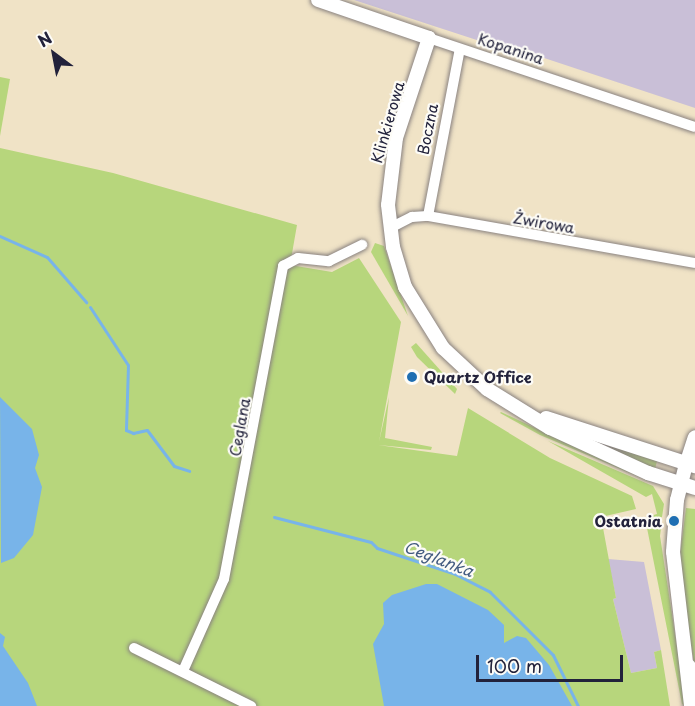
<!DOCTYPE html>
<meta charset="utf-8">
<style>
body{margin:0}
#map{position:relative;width:695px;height:706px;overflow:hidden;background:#f0e3c6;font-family:"Playpen Sans",sans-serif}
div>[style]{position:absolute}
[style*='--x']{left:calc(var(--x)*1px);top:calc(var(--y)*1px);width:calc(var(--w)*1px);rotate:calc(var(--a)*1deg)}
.industrial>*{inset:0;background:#c9bfd7}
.green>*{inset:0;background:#b7d67c}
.water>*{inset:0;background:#78b4e9}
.stream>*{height:3px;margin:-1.5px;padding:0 1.5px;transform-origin:1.5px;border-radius:1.5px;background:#78b4e9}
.roads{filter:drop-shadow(0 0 2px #898280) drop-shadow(0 0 2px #898280)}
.minor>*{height:10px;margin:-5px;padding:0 5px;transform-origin:5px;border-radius:5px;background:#fff}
.tertiary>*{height:14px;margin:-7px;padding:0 7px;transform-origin:7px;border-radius:7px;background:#fff}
.secondary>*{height:15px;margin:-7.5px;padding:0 7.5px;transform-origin:7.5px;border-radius:7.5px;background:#fff}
.dots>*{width:16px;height:16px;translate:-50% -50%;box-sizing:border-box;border:3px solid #fdfcf7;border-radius:50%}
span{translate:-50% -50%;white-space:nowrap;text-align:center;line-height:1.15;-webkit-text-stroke:4.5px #fdfcf7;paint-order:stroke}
.street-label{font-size:15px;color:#22223b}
.poi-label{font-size:15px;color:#22223b;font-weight:700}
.left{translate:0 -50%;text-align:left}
.right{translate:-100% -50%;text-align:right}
.water-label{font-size:16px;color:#445c81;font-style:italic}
.north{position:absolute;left:24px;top:24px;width:60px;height:60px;-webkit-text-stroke:4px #fdfcf7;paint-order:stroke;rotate:328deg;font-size:16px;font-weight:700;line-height:24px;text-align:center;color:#22223b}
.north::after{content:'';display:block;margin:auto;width:21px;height:27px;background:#22223b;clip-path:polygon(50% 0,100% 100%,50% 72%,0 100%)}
.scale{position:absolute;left:476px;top:655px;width:147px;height:27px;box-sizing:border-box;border:3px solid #22223b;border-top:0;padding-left:8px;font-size:18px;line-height:21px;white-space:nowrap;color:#22223b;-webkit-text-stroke:4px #fdfcf7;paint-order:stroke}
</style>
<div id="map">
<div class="industrial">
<i style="clip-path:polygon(354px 0,695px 0,695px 108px,490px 40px,489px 44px)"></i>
<i style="clip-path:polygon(608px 559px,644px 562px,661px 650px,654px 652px,657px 668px,631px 673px,613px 599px,616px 598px)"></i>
</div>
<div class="green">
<i style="clip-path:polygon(0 77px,10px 79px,0 136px)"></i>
<i style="clip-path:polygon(0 148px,113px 173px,297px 225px,290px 265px,332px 272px,359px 258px,401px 322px,379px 442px,389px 397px,385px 438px,432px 447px,431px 450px,378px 445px,457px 456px,468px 408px,550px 458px,632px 496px,636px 509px,601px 517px,616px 598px,613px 599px,631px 673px,657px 668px,654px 652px,661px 650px,670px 706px,0 706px)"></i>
<i style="clip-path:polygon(375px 243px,384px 246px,408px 316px,371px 252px)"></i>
<i style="clip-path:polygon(416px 343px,457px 389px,455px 394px,417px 357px,411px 347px)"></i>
<i style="clip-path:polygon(500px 413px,501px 412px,644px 479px,540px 435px)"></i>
<i style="clip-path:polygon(589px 439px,657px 461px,655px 469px)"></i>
<i style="clip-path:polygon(548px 441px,653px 486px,664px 504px,662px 517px,648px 520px,647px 517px,657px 514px,652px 494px,646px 497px)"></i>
<i style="clip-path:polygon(686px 508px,695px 509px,695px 671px,679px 562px)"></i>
<i style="clip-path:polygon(662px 520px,660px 536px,686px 706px,682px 704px,646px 523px)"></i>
</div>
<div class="water">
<i style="clip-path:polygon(0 397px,32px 429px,39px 455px,35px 468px,42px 487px,33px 535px,14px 558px,1px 563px)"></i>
<i style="clip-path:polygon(426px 584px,437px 584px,488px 610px,504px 625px,504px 643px,517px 636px,526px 638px,549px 665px,572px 706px,384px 706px,373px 644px,384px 624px,383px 603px,392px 595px)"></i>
<i style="clip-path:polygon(0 633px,5px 637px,3px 646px,28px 683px,37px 706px,0 706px)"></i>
</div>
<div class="stream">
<i style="--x:0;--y:236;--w:51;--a:24.1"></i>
<i style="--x:47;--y:257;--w:60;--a:49.1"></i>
<i style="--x:90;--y:307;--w:69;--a:56.8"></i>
<i style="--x:128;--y:365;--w:65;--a:91.8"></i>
<i style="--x:126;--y:430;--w:8;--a:23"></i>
<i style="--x:133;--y:433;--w:14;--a:-12"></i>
<i style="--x:147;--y:430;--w:45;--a:53.1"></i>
<i style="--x:174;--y:466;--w:16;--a:18"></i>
<i style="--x:274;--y:517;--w:100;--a:14.5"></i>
<i style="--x:371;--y:542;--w:8;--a:45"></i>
<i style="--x:377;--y:548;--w:82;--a:18.4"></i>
<i style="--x:455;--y:574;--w:39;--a:27"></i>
<i style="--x:490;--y:592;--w:89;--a:45"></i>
<i style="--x:553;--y:655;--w:57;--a:63.9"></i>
</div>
<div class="roads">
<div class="minor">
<i style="--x:429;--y:38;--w:280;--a:18.5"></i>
<i style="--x:428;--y:216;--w:170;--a:-79.2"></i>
<i style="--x:390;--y:228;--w:25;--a:-27"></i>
<i style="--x:412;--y:217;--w:16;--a:-4"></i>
<i style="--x:428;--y:216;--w:271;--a:10"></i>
<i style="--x:134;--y:648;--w:131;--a:26.4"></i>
<i style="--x:183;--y:671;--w:101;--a:-66"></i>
<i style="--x:224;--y:579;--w:319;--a:-79.3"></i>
<i style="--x:283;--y:266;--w:17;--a:-28"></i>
<i style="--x:298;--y:258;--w:31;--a:6"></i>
<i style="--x:329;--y:261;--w:37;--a:-26"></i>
</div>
<div class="tertiary">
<i style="--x:318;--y:0;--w:117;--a:18.9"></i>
<i style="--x:429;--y:38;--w:105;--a:108.3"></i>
<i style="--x:396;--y:138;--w:67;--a:96.8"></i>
<i style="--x:388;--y:205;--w:42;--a:83.2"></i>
<i style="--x:393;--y:247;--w:42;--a:73.3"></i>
<i style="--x:405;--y:287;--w:72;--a:58.1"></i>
<i style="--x:443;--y:348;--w:60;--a:43"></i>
<i style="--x:487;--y:389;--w:74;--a:31.8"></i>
<i style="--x:550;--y:428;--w:108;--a:24.7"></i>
<i style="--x:648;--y:473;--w:49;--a:17.7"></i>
<i style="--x:546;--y:418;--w:157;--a:17.9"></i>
<i style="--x:686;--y:464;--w:37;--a:104"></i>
<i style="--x:677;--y:500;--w:52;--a:94.4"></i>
<i style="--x:673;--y:552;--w:155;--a:83.3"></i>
</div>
<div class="secondary">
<i style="--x:686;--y:464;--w:28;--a:-72"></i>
<i style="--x:688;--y:666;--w:29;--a:76"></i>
</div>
</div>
<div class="dots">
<i style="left:412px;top:377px;background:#1f6fb2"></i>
<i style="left:674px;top:521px;background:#1f6fb2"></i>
</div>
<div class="street-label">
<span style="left:511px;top:48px;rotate:18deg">Kopanina</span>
<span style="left:387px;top:122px;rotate:-74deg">Klinkierowa</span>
<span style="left:427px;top:129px;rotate:-79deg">Boczna</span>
<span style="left:544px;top:222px;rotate:10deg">Żwirowa</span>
<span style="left:239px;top:427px;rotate:-80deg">Ceglana</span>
</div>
<div class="poi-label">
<span class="left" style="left:424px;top:377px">Quartz Office</span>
<span class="right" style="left:662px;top:521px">Ostatnia</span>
</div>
<div class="water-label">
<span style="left:439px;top:558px;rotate:21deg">Ceglanka</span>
</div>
<div class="north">N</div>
<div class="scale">100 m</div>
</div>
